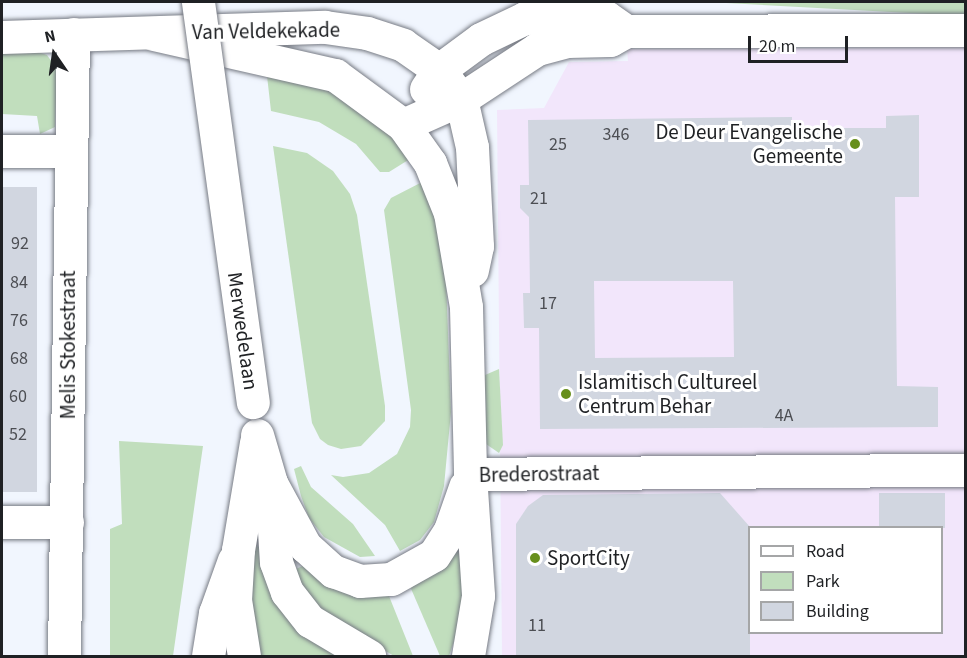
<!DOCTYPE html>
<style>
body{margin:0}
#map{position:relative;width:967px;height:658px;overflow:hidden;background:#f1f6fe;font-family:"Source Sans 3",sans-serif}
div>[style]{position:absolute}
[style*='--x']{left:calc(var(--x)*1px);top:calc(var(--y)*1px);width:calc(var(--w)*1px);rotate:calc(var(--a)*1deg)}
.industrial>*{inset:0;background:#f2e6fb}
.green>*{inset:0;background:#c1debd}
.building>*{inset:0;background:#d1d6e0;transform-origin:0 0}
.roads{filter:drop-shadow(0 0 2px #777b84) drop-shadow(0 0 2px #777b84)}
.minor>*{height:33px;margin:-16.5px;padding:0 16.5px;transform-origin:16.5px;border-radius:16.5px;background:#fff}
.major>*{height:33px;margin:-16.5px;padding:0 16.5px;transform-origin:16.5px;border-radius:16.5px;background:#fff}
.bridges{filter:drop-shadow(0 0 2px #777b84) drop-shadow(0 0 2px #777b84)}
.major-bridge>*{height:33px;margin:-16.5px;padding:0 16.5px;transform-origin:16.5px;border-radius:16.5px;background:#fff}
.dots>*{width:16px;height:16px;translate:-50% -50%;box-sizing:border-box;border:3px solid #fff;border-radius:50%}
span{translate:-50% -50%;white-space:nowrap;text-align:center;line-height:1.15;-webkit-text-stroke:6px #fff;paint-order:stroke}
.number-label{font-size:18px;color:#4c4e53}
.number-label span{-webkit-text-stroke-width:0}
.street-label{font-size:21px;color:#1f2124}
.poi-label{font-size:21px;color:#1f2124}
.right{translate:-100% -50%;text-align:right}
.left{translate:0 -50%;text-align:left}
.frame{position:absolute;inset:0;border:3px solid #1f2124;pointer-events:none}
.legend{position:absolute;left:748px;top:526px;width:195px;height:108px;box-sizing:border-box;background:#fff;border:2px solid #a5a6a7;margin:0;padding:8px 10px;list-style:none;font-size:18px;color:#1f2124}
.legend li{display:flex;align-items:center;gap:12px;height:30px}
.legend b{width:30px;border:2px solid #a5a6a7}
.north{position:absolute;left:24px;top:24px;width:60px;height:60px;-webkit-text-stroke:4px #fff;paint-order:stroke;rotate:347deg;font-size:16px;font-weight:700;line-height:24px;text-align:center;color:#1f2124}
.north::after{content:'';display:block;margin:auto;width:21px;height:27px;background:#1f2124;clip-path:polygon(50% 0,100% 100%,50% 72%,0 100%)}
.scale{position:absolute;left:748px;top:36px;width:100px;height:27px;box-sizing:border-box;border:3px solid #1f2124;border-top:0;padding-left:8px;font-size:18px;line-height:21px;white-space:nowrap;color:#1f2124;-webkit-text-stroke:4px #fff;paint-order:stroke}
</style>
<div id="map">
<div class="industrial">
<i style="clip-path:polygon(evenodd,965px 47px,965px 656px,502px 656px,497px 110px,544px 108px,569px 62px,628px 61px,627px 49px,965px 47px,750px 528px,942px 528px,942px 632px,750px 632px,750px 528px)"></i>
</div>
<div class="green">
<i style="clip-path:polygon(707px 2px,965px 2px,965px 16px)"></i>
<i style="clip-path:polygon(29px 49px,47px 55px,57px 69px,55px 127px,40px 134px,37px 116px,2px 114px,2px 51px)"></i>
<i style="clip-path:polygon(266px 67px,343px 92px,413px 157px,389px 172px,380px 172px,356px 144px,319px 122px,271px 111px)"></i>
<i style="clip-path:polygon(273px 146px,307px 153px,333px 171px,350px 194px,357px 215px,385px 406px,385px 421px,361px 446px,341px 449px,328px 445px,320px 439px,312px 423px)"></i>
<i style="clip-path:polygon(426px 180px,445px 253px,451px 412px,444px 486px,434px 522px,420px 540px,400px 551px,385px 525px,331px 475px,343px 477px,369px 473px,397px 454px,410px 427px,411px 410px,384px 210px,391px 198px)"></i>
<i style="clip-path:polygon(499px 369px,503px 445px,499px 453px,486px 444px,485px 375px)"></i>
<i style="clip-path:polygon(119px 441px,203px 446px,173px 656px,110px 656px,110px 529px,122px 524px)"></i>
<i style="clip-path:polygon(301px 466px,311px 487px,353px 524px,375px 556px,360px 557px,324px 537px,309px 518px,301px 496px,294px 469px)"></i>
<i style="clip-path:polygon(259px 546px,345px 656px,258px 656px,246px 603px,250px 548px)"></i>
<i style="clip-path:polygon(468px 549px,461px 621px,449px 656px,440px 656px,409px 584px,454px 550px)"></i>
<i style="clip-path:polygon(305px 565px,387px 591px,413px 656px,394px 656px,319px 611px,291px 571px)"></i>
</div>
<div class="building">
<i style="clip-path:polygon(evenodd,919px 115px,919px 197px,895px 197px,897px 386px,938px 387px,938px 427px,540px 429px,539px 328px,524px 328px,523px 293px,530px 293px,529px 217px,520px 208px,520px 185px,529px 185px,528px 120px,792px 117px,792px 128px,886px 128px,886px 116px,919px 115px,594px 281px,733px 281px,734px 357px,595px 358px,594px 281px)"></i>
<i style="left:2px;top:187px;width:35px;height:305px"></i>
<i style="clip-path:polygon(720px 493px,750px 527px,750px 657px,516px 657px,516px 524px,528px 506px,543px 495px)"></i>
<i style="left:879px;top:493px;width:66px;height:35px"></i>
</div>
<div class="roads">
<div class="minor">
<i style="--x:2;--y:151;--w:67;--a:0"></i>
<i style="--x:470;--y:474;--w:496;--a:-0.5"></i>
<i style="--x:271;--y:483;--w:79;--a:86.4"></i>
<i style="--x:276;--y:562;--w:32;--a:70"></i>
<i style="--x:287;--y:592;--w:37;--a:52"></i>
<i style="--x:310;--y:621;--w:69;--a:30.7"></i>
<i style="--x:2;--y:522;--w:65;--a:0"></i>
<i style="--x:64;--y:656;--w:622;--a:-89.17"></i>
<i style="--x:208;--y:656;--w:44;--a:-80.8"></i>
<i style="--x:215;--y:613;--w:56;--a:-70.3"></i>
</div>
<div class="major">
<i style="--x:154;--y:34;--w:186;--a:12.8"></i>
<i style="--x:335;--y:75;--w:84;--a:36.3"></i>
<i style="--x:403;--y:125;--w:47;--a:54.6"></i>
<i style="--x:430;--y:163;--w:54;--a:68.2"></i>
<i style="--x:450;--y:213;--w:95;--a:80.3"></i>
<i style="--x:466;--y:307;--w:167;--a:88.6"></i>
<i style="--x:470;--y:474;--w:122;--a:86.2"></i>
<i style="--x:478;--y:596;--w:61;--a:99.5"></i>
<i style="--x:2;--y:37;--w:323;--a:-1.8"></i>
<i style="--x:325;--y:27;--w:42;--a:8.1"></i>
<i style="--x:367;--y:33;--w:38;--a:18"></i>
<i style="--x:403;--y:45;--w:44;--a:34.8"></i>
<i style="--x:439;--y:70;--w:36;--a:53"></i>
<i style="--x:461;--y:99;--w:49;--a:77.1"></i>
<i style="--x:472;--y:147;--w:99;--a:87.1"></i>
<i style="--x:477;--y:246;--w:25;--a:102"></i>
<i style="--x:426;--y:89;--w:23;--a:-56"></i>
<i style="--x:439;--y:70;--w:52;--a:-36.4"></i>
<i style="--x:481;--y:39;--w:49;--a:-25.5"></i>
<i style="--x:525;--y:18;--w:81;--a:-0.7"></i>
<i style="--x:606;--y:17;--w:24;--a:35"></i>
<i style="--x:403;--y:125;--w:64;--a:-24.1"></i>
<i style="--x:461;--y:99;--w:91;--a:-33.3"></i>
<i style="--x:537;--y:49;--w:31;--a:-15"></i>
<i style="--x:567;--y:41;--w:43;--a:-1.3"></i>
<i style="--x:610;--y:40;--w:18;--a:-29"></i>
<i style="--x:626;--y:31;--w:340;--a:-0.2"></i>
<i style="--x:257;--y:435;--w:50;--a:73.7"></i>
<i style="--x:271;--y:483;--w:72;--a:61.6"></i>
<i style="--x:305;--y:546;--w:38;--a:42"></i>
<i style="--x:333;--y:571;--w:29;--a:20"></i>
<i style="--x:360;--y:581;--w:31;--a:-4"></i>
<i style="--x:391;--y:579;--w:49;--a:-29.2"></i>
<i style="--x:434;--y:555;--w:30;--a:-57"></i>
<i style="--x:450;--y:530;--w:46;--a:-70.8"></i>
<i style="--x:244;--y:656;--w:57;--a:-99.1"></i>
<i style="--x:235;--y:600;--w:50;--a:-86.6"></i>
<i style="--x:238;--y:550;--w:109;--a:-80.5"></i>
</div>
</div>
<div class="bridges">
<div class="major-bridge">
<i style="--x:198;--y:2;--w:404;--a:82.2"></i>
</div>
</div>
<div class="dots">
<i style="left:855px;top:144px;background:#678f1c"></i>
<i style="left:566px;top:394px;background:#678f1c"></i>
<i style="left:535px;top:558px;background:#678f1c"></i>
</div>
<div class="number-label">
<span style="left:616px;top:135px">346</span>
<span style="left:558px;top:145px">25</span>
<span style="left:539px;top:199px">21</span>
<span style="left:20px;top:244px">92</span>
<span style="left:19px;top:283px">84</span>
<span style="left:548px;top:304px">17</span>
<span style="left:19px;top:321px">76</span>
<span style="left:19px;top:359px">68</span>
<span style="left:18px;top:397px">60</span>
<span style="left:784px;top:416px">4A</span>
<span style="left:18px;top:435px">52</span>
<span style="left:537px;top:626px">11</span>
</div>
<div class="street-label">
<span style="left:266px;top:31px;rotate:-1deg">Van Veldekekade</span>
<span style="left:243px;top:331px;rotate:82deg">Merwedelaan</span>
<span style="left:68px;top:345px;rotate:-90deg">Melis Stokestraat</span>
<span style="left:539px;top:474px;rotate:-1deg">Brederostraat</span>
</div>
<div class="poi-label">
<span class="right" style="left:843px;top:144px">De Deur Evangelische<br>Gemeente</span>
<span class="left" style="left:578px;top:394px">Islamitisch Cultureel<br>Centrum Behar</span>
<span class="left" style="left:547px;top:558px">SportCity</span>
</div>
<div class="frame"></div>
<ul class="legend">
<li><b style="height:8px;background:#fff"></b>Road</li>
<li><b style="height:16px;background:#c1debd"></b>Park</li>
<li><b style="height:16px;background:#d1d6e0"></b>Building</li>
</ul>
<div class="north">N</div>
<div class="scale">20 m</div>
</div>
